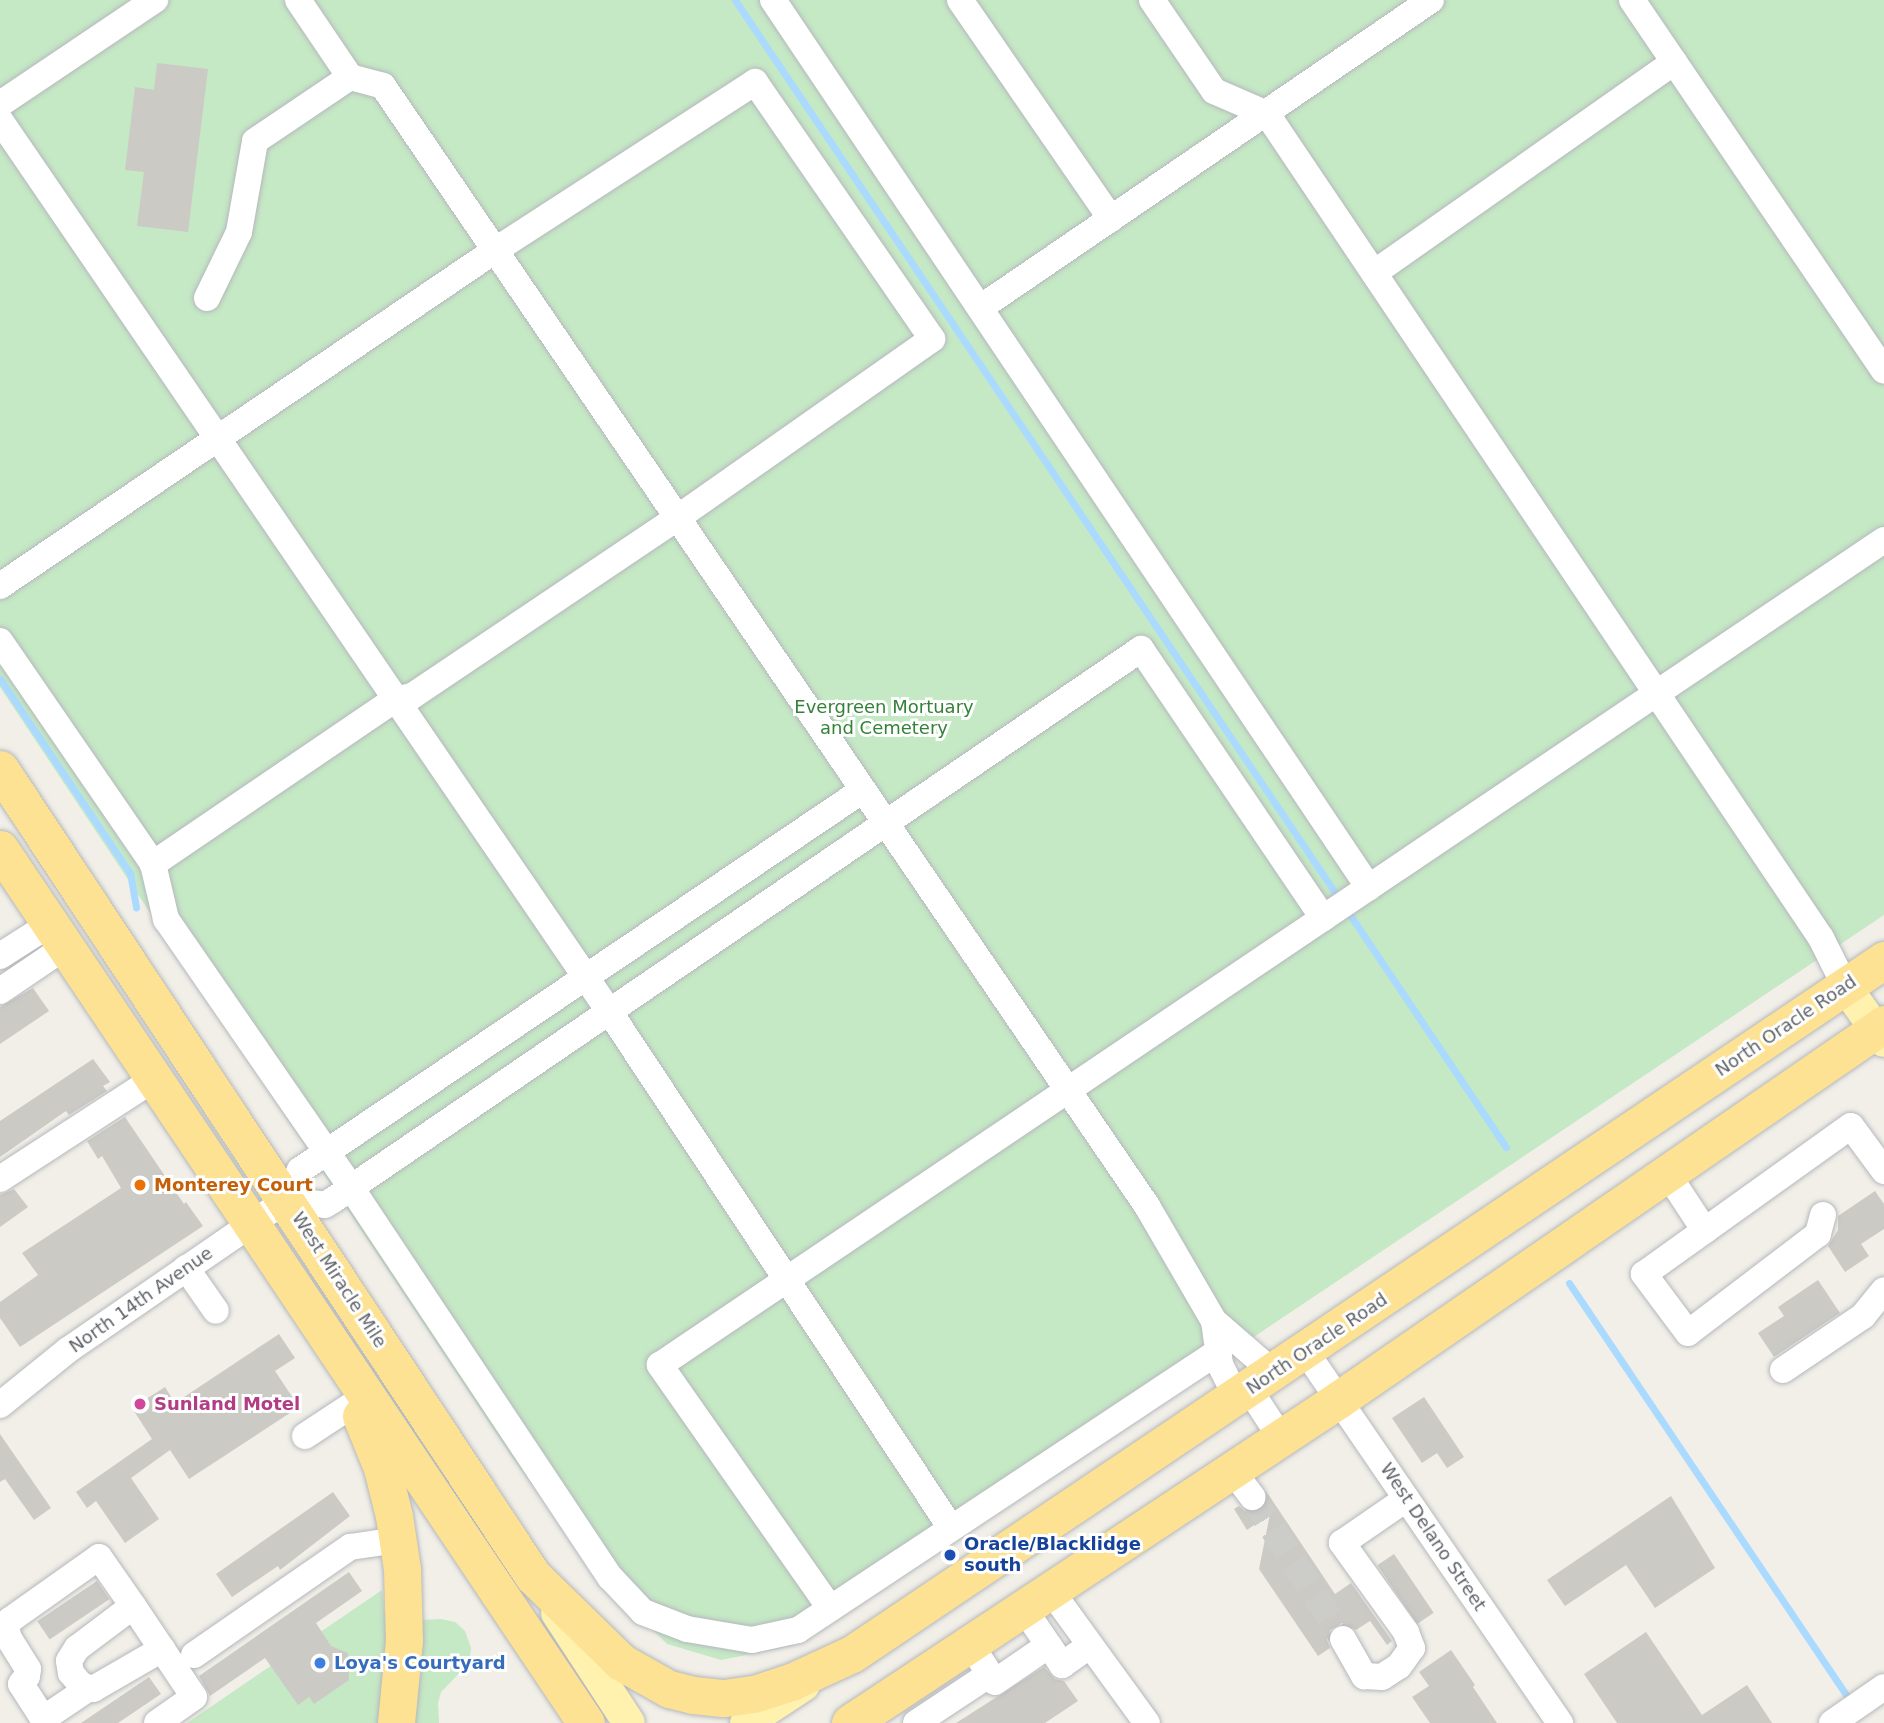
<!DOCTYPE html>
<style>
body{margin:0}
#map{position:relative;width:1884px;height:1723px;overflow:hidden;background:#f1efe8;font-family:"DejaVu Sans",sans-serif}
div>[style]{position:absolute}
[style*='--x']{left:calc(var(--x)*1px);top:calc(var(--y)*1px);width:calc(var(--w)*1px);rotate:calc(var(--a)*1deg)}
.green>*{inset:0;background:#c5e8c5}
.stream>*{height:7px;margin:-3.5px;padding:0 3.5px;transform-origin:3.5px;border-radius:3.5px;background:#aadaff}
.building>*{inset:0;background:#cccac5;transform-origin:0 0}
.minor-tunnel>*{height:26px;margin-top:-13px;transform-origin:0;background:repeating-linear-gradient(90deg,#ccccc8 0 26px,transparent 0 39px)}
.roads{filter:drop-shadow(0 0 2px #b5b8bc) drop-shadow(0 0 2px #b5b8bc)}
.minor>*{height:26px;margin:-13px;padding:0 13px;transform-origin:13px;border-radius:13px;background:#fff}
.major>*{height:32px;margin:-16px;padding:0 16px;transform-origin:16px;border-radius:16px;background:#fff2af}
.highway>*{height:37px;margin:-18.5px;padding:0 18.5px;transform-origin:18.5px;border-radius:18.5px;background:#fde293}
.dots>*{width:19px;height:19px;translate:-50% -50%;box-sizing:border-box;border:4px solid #fff;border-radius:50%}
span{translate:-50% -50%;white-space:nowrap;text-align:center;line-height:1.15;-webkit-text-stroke:6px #fff;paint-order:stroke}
.park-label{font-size:18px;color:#348238}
.street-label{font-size:18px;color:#5f6368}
.food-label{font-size:18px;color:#c56008;font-weight:700}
.left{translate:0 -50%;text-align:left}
.hotel-label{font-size:18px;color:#b23c85;font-weight:700}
.transit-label{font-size:18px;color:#164399;font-weight:700}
.shop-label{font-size:18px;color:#366cbe;font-weight:700}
</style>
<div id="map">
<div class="green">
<i style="clip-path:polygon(0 0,1884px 0,1884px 915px,792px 1646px,721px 1660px,667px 1644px,601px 1579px,512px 1457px,0 687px)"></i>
<i style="clip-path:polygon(382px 1590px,387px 1639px,382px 1723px,187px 1723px)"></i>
<i style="clip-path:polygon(441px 1619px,455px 1622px,465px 1631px,471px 1648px,469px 1663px,441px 1692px,438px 1703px,439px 1723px,410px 1723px,418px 1620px)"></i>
</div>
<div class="stream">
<i style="--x:735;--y:0;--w:1084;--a:56.09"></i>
<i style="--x:0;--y:679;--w:234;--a:56.2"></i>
<i style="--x:130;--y:873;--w:35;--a:80"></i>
<i style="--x:1346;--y:909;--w:287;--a:56.1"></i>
<i style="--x:1569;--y:1283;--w:505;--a:56.06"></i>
</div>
<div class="building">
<i style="clip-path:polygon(157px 63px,208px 69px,188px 232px,137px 226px,144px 172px,125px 170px,135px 87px,154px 90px)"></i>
<i style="clip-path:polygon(33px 988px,49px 1011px,0 1044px,0 1007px)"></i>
<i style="clip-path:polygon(93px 1059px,110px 1082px,103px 1086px,107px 1091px,69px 1115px,66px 1111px,0 1157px,0 1121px)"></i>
<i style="clip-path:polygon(125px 1117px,184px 1204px,186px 1202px,203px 1226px,20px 1347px,0 1318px,0 1302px,38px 1275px,22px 1253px,121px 1188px,102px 1156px,98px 1159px,87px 1141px)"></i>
<i style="clip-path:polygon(14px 1189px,28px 1207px,0 1227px,0 1195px)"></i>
<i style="clip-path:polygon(1875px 1191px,1884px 1204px,1884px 1229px,1861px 1244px,1869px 1256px,1845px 1272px,1828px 1246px,1838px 1230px,1838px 1216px)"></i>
<i style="clip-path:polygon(1818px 1280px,1840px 1313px,1774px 1357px,1758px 1333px,1784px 1316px,1778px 1307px)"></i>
<i style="clip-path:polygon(279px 1334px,295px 1358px,275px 1371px,299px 1407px,189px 1479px,170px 1450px,131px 1478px,159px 1519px,125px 1543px,96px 1501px,87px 1508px,76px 1492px,152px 1439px,132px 1408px,165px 1387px,175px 1403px)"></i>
<i style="clip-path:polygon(1424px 1397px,1464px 1457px,1447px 1468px,1437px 1453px,1422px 1463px,1392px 1418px)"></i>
<i style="clip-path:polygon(0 1434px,51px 1508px,34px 1520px,5px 1479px,0 1482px)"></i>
<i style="clip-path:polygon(1266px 1491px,1335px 1594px,1351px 1583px,1392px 1641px,1387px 1645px,1370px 1621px,1356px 1630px,1342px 1623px,1330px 1630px,1327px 1640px,1330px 1648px,1318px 1656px,1259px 1569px,1270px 1514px,1247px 1530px,1234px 1509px,1239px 1506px,1246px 1512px,1261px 1510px,1267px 1503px)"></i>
<i style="clip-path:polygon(333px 1492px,350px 1516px,280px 1570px,278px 1566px,232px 1597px,216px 1574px)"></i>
<i style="clip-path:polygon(1671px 1496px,1715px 1568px,1655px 1608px,1626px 1565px,1565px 1606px,1547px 1580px)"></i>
<i style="left:1394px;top:1554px;width:71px;height:20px;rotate:56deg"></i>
<i style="clip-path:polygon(349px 1572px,362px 1591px,316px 1623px,331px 1646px,348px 1653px,349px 1680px,314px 1704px,309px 1697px,298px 1705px,265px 1658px,210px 1696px,199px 1676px)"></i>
<i style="left:97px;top:1581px;width:22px;height:72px;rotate:56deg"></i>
<i style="clip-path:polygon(1646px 1632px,1702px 1715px,1747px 1685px,1772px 1723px,1617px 1723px,1584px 1674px)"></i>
<i style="clip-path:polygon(1451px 1650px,1475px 1685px,1473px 1687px,1497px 1723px,1430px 1723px,1412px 1697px,1429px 1686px,1419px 1672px)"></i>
<i style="clip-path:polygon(1044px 1667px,1055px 1679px,1064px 1681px,1078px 1701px,1045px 1723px,956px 1723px)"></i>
<i style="clip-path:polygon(149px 1677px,161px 1694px,118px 1723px,81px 1723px)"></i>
</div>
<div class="minor-tunnel">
<i style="--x:1252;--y:1497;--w:169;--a:57.3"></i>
</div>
<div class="roads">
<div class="minor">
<i style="--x:298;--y:0;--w:93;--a:56"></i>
<i style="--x:773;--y:0;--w:1069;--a:56.13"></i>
<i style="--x:960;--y:0;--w:266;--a:55.4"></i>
<i style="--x:1152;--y:0;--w:110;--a:55.7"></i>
<i style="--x:1214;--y:91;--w:58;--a:23.5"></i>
<i style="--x:1267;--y:114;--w:993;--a:56.09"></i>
<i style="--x:1821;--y:938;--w:54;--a:63.4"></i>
<i style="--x:1632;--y:0;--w:448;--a:55.8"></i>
<i style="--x:0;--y:104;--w:187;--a:-33.9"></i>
<i style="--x:0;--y:120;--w:1079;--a:55.65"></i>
<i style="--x:609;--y:1011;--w:620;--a:56.52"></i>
<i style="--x:1374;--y:273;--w:367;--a:-35.1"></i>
<i style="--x:207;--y:298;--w:73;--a:-64.1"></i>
<i style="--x:239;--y:232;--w:92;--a:-80"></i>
<i style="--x:255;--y:141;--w:115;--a:-34"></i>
<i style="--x:350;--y:77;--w:34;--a:15"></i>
<i style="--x:383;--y:86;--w:1356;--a:55.7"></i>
<i style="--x:1147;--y:1206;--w:133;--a:59.8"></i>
<i style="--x:980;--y:308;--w:546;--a:-34.33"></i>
<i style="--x:0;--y:586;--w:597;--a:-34.14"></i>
<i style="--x:494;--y:251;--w:311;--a:-32.9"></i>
<i style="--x:755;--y:82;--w:312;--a:55.4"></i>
<i style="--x:932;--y:339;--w:312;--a:144.9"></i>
<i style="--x:677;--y:518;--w:319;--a:146.1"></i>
<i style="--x:412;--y:696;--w:18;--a:167"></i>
<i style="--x:394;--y:700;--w:292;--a:145.8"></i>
<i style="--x:0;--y:641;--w:270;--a:55.5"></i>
<i style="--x:153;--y:864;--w:57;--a:76.7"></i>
<i style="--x:166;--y:919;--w:324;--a:55.4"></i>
<i style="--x:350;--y:1186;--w:470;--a:56.4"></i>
<i style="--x:610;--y:1577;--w:48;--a:46.7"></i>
<i style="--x:643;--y:1612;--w:47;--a:21.1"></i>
<i style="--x:687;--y:1629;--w:66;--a:9.6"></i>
<i style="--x:752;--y:1640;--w:47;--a:-12.3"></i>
<i style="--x:798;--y:1630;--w:505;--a:-33.53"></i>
<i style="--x:863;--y:790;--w:679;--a:145.98"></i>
<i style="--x:300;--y:1170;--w:33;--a:115"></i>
<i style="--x:286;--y:1200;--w:39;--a:7"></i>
<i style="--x:325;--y:1205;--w:9;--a:-32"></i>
<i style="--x:333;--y:1200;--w:978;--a:-34.29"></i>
<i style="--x:1141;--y:649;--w:325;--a:55.9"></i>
<i style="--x:0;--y:956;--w:59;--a:-32.6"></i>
<i style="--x:0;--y:991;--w:78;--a:-34.1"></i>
<i style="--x:1667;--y:1173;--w:69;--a:56.8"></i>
<i style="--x:0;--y:1179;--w:184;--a:-33"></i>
<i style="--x:1823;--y:1215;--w:20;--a:105"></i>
<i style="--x:1818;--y:1234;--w:163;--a:142.7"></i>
<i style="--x:1688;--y:1333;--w:74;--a:-126.7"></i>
<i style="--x:1644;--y:1274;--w:254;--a:-35.6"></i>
<i style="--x:1851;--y:1126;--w:56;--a:53.7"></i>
<i style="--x:186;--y:1268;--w:52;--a:55.1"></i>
<i style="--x:1306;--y:1352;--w:450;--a:55.6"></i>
<i style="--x:1783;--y:1370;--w:97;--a:-34"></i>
<i style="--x:1863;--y:1316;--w:33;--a:-51"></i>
<i style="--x:1249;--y:1389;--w:59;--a:56.9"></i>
<i style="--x:1237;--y:1398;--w:38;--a:-117"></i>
<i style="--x:1220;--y:1364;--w:43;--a:-97.9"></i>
<i style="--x:1214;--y:1321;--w:79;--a:40.9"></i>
<i style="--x:0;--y:1405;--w:87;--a:-39"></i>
<i style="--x:68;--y:1350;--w:265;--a:-34.5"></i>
<i style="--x:305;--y:1436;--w:60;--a:-33.4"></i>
<i style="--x:1232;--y:1470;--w:34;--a:53"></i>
<i style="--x:1051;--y:1591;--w:163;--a:54"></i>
<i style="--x:830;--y:1608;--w:297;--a:-125"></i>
<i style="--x:660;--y:1365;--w:1476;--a:-33.98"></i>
<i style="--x:1024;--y:1609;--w:68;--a:55.8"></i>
<i style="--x:1062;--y:1665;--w:33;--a:-35"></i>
<i style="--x:1343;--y:1639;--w:43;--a:60.4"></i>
<i style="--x:1364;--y:1676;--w:18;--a:3"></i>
<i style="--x:1382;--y:1677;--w:20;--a:-33"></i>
<i style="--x:1399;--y:1666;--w:22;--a:-54"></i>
<i style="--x:1412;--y:1648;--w:17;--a:-111"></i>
<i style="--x:1406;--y:1632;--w:110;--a:-125.7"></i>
<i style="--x:1342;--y:1543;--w:78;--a:-34.5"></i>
<i style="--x:970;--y:1644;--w:45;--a:56.7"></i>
<i style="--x:995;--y:1682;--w:65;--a:-34.4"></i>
<i style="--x:194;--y:1655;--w:190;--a:-34.7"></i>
<i style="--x:350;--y:1547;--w:49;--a:-8.3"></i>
<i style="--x:43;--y:1719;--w:55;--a:-34"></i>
<i style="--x:46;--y:1723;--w:46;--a:-122.7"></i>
<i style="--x:21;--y:1684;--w:10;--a:-53"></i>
<i style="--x:27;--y:1676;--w:7;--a:-82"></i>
<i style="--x:28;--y:1669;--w:36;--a:-122"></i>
<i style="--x:9;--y:1639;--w:12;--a:-104"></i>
<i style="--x:6;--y:1627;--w:8;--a:-60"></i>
<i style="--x:10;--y:1620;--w:109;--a:-35.3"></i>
<i style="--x:99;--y:1557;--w:60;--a:55.2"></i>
<i style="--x:157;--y:1723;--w:45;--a:-35.1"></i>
<i style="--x:194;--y:1697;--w:110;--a:-123.8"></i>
<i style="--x:133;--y:1606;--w:70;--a:143.1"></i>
<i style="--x:77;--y:1648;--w:15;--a:122"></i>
<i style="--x:69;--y:1661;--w:12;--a:81"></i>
<i style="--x:71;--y:1673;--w:16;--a:50"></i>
<i style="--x:81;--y:1685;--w:13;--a:18"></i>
<i style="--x:93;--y:1689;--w:80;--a:-30.1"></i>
<i style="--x:916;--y:1723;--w:89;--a:-33.5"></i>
<i style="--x:1832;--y:1723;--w:63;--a:-34.7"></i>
</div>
<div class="major">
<i style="--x:1845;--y:986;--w:67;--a:54.7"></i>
<i style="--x:557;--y:1613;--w:131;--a:56.8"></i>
<i style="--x:746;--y:1723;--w:69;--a:-33.2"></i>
</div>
<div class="highway">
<i style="--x:0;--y:769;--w:967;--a:56.56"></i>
<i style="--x:533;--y:1576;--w:123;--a:44.3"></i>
<i style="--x:621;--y:1662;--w:55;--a:29.4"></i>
<i style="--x:669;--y:1689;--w:25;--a:14"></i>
<i style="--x:693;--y:1695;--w:31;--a:6"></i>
<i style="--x:724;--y:1698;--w:30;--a:-8"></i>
<i style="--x:754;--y:1694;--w:39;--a:-18"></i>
<i style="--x:791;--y:1682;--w:67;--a:-24.7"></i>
<i style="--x:852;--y:1654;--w:1244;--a:-33.92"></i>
<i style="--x:0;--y:849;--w:1052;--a:56.16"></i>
<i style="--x:361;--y:1416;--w:56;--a:68"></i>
<i style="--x:382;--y:1468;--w:49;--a:76"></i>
<i style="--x:394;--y:1516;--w:54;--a:81.4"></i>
<i style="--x:402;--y:1569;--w:71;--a:88.4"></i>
<i style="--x:404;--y:1640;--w:83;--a:95.5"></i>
<i style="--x:850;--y:1723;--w:585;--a:-33.5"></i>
<i style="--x:1338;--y:1400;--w:663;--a:-34.55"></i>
</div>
</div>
<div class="dots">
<i style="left:140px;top:1185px;background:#e8710a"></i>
<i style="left:140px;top:1404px;background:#d1479c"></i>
<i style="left:950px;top:1555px;background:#1a4fb4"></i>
<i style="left:320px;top:1663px;background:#3f7fe0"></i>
</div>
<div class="park-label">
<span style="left:884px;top:718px">Evergreen Mortuary<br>and Cemetery</span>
</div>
<div class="street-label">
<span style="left:1786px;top:1026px;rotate:-34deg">North Oracle Road</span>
<span style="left:339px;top:1280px;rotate:57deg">West Miracle Mile</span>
<span style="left:141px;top:1300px;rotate:-35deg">North 14th Avenue</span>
<span style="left:1317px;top:1344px;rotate:-34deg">North Oracle Road</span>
<span style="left:1433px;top:1537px;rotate:56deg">West Delano Street</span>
</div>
<div class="food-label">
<span class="left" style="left:154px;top:1185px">Monterey Court</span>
</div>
<div class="hotel-label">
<span class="left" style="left:154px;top:1404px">Sunland Motel</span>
</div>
<div class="transit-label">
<span class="left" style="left:964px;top:1555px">Oracle/Blacklidge<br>south</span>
</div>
<div class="shop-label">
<span class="left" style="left:334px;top:1663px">Loya's Courtyard</span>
</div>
</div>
